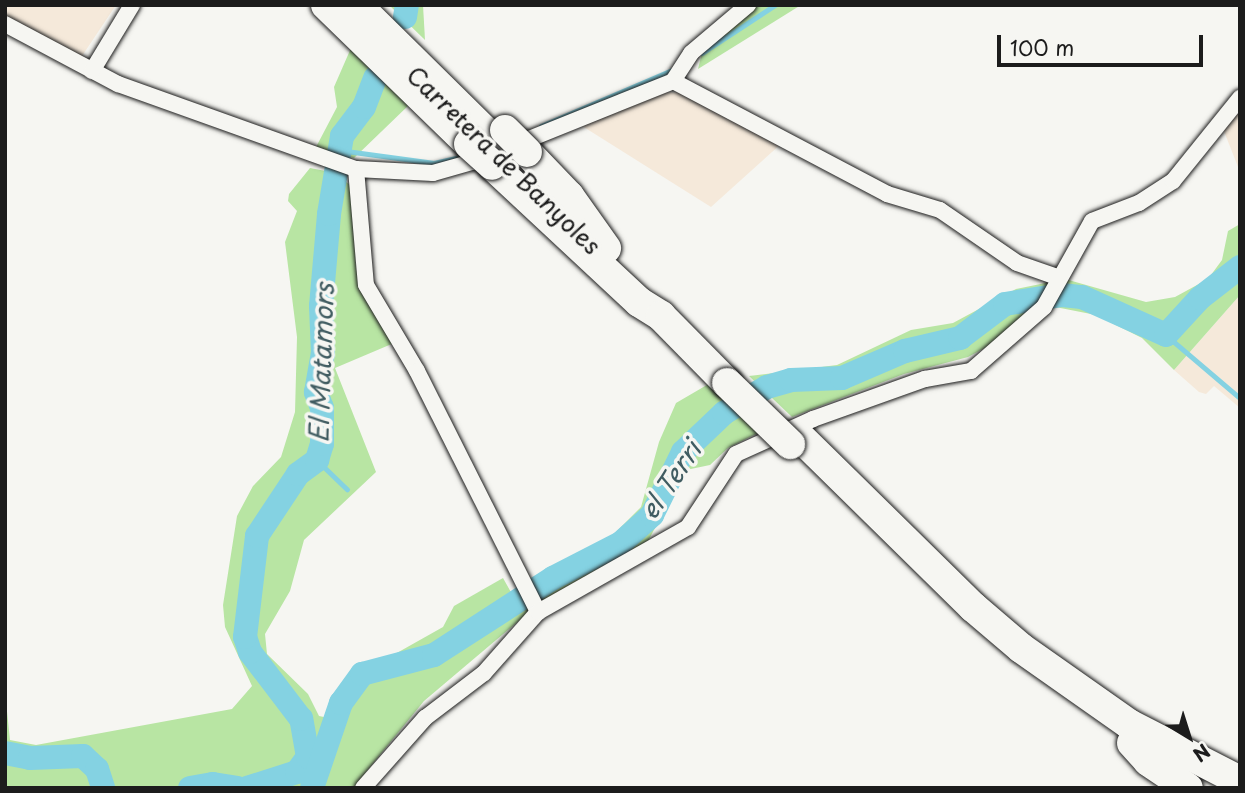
<!DOCTYPE html>
<style>
body{margin:0}
#map{position:relative;width:1245px;height:793px;overflow:hidden;background:#f6f6f2;font-family:"Playpen Sans",sans-serif}
div>[style]{position:absolute}
[style*='--x']{left:calc(var(--x)*1px);top:calc(var(--y)*1px);width:calc(var(--w)*1px);rotate:calc(var(--a)*1deg)}
.built>*{inset:0;background:#f5e9da}
.green>*{inset:0;background:#b8e5a3}
.stream>*{height:4.5px;margin:-2.25px;padding:0 2.25px;transform-origin:2.25px;border-radius:2.25px;background:#84d2e2}
.river>*{height:24px;margin:-12px;padding:0 12px;transform-origin:12px;border-radius:12px;background:#84d2e2}
.roads{filter:drop-shadow(0 0 2px #1c1c1c) drop-shadow(0 0 2px #1c1c1c)}
.street>*{height:16px;margin:-8px;padding:0 8px;transform-origin:8px;border-radius:8px;background:#f6f6f2}
.highway>*{height:30px;margin:-15px;padding:0 15px;transform-origin:15px;border-radius:15px;background:#f6f6f2}
.bridges{filter:drop-shadow(0 0 2px #1c1c1c) drop-shadow(0 0 2px #1c1c1c)}
.highway-bridge>*{height:30px;margin:-15px;padding:0 15px;transform-origin:15px;border-radius:15px;background:#f6f6f2}
span{translate:-50% -50%;white-space:nowrap;text-align:center;line-height:1.15;-webkit-text-stroke:7px #f6f6f2;paint-order:stroke}
.street-label{font-size:24px;color:#1c1c1c}
.water-label{font-size:26px;color:#405c61;font-style:italic}
.frame{position:absolute;inset:0;border:7px solid #1c1c1c;pointer-events:none}
.north{position:absolute;left:1154px;top:702px;width:70px;height:70px;-webkit-text-stroke:5px #f6f6f2;paint-order:stroke;rotate:142deg;font-size:19px;font-weight:700;line-height:28px;text-align:center;color:#1c1c1c}
.north::after{content:'';display:block;margin:auto;width:24px;height:32px;background:#1c1c1c;clip-path:polygon(50% 0,100% 100%,50% 72%,0 100%)}
.scale{position:absolute;left:997px;top:35px;width:206px;height:32px;box-sizing:border-box;border:4px solid #1c1c1c;border-top:0;padding-left:9px;font-size:21px;line-height:24px;white-space:nowrap;color:#1c1c1c;-webkit-text-stroke:5px #f6f6f2;paint-order:stroke}
</style>
<div id="map">
<div class="built">
<i style="clip-path:polygon(5px 5px,116px 5px,78px 62px,5px 24px)"></i>
<i style="clip-path:polygon(661px 92px,689px 93px,782px 143px,711px 207px,579px 124px)"></i>
<i style="clip-path:polygon(1240px 95px,1240px 172px,1218px 116px)"></i>
<i style="clip-path:polygon(1240px 295px,1240px 408px,1214px 386px,1206px 394px,1199px 392px,1174px 370px)"></i>
</div>
<div class="green">
<i style="clip-path:polygon(389px 5px,423px 5px,425px 40px)"></i>
<i style="clip-path:polygon(753px 5px,801px 5px,698px 69px,704px 45px)"></i>
<i style="clip-path:polygon(351px 48px,410px 104px,354px 158px,315px 149px,337px 107px,334px 87px)"></i>
<i style="clip-path:polygon(310px 168px,336px 173px,351px 186px,356px 269px,394px 343px,335px 368px,376px 472px,304px 540px,290px 591px,265px 634px,267px 654px,308px 694px,319px 716px,329px 718px,363px 672px,443px 627px,454px 606px,503px 578px,512px 594px,598px 550px,641px 507px,659px 442px,676px 403px,712px 382px,762px 431px,728px 448px,710px 465px,686px 470px,647px 543px,540px 603px,424px 701px,353px 788px,5px 788px,5px 692px,10px 740px,36px 745px,232px 709px,252px 686px,225px 627px,223px 605px,237px 516px,253px 486px,281px 457px,295px 412px,297px 337px,285px 242px,297px 211px,288px 201px,289px 194px)"></i>
<i style="clip-path:polygon(1240px 224px,1240px 295px,1174px 370px,1142px 338px,1096px 315px,1040px 304px,994px 343px,968px 357px,904px 374px,792px 417px,749px 376px,837px 365px,911px 330px,953px 323px,1016px 289px,1065px 279px,1146px 302px,1175px 297px,1208px 279px,1222px 260px,1228px 231px)"></i>
</div>
<div class="stream">
<i style="--x:702;--y:53;--w:87;--a:-33.3"></i>
<i style="--x:541;--y:126;--w:142;--a:-23.1"></i>
<i style="--x:339;--y:150;--w:96;--a:7.8"></i>
<i style="--x:434;--y:163;--w:28;--a:-13"></i>
<i style="--x:1166;--y:335;--w:97;--a:40.4"></i>
<i style="--x:317;--y:460;--w:42;--a:44"></i>
<i style="--x:457;--y:639;--w:8;--a:30"></i>
</div>
<div class="river">
<i style="--x:405;--y:17;--w:12;--a:-81"></i>
<i style="--x:5;--y:753;--w:25;--a:11"></i>
<i style="--x:30;--y:758;--w:53;--a:-2.2"></i>
<i style="--x:83;--y:756;--w:19;--a:43"></i>
<i style="--x:97;--y:769;--w:20;--a:72"></i>
<i style="--x:190;--y:788;--w:23;--a:-10"></i>
<i style="--x:213;--y:784;--w:24;--a:9"></i>
<i style="--x:247;--y:788;--w:52;--a:-17.7"></i>
<i style="--x:297;--y:772;--w:19;--a:-54"></i>
<i style="--x:308;--y:757;--w:39;--a:-100"></i>
<i style="--x:301;--y:719;--w:84;--a:-127.3"></i>
<i style="--x:250;--y:652;--w:16;--a:-108"></i>
<i style="--x:245;--y:637;--w:102;--a:-83.2"></i>
<i style="--x:257;--y:536;--w:74;--a:-56.5"></i>
<i style="--x:298;--y:474;--w:24;--a:-36"></i>
<i style="--x:317;--y:460;--w:17;--a:-73"></i>
<i style="--x:322;--y:444;--w:36;--a:-90"></i>
<i style="--x:322;--y:408;--w:17;--a:-111"></i>
<i style="--x:316;--y:392;--w:39;--a:-80"></i>
<i style="--x:323;--y:354;--w:48;--a:-92.4"></i>
<i style="--x:321;--y:306;--w:92;--a:-85"></i>
<i style="--x:329;--y:214;--w:79;--a:-80.5"></i>
<i style="--x:342;--y:136;--w:36;--a:-53"></i>
<i style="--x:364;--y:107;--w:31;--a:-69"></i>
<i style="--x:312;--y:788;--w:90;--a:-71.2"></i>
<i style="--x:341;--y:703;--w:36;--a:-54"></i>
<i style="--x:362;--y:674;--w:74;--a:-14.8"></i>
<i style="--x:434;--y:655;--w:142;--a:-32.9"></i>
<i style="--x:553;--y:578;--w:76;--a:-27.2"></i>
<i style="--x:621;--y:543;--w:42;--a:-42.1"></i>
<i style="--x:652;--y:515;--w:70;--a:-63.8"></i>
<i style="--x:683;--y:452;--w:57;--a:-43.6"></i>
<i style="--x:724;--y:413;--w:50;--a:-31.2"></i>
<i style="--x:767;--y:387;--w:25;--a:-16"></i>
<i style="--x:791;--y:380;--w:51;--a:-2.2"></i>
<i style="--x:842;--y:378;--w:69;--a:-23.2"></i>
<i style="--x:905;--y:351;--w:57;--a:-13.3"></i>
<i style="--x:960;--y:338;--w:56;--a:-37.1"></i>
<i style="--x:1005;--y:304;--w:58;--a:-9"></i>
<i style="--x:1062;--y:295;--w:20;--a:6"></i>
<i style="--x:1082;--y:297;--w:92;--a:24.3"></i>
<i style="--x:1166;--y:335;--w:50;--a:-47.4"></i>
<i style="--x:1200;--y:298;--w:51;--a:-37.8"></i>
</div>
<div class="roads">
<div class="street">
<i style="--x:5;--y:24;--w:128;--a:28"></i>
<i style="--x:118;--y:84;--w:253;--a:19.7"></i>
<i style="--x:356;--y:169;--w:77;--a:3"></i>
<i style="--x:433;--y:173;--w:41;--a:-15.8"></i>
<i style="--x:472;--y:162;--w:217;--a:-21.9"></i>
<i style="--x:673;--y:81;--w:33;--a:-57"></i>
<i style="--x:691;--y:53;--w:75;--a:-40.1"></i>
<i style="--x:92;--y:71;--w:77;--a:-58.8"></i>
<i style="--x:673;--y:81;--w:242;--a:27.8"></i>
<i style="--x:887;--y:194;--w:55;--a:16.8"></i>
<i style="--x:940;--y:210;--w:93;--a:34.5"></i>
<i style="--x:1017;--y:263;--w:42;--a:19.3"></i>
<i style="--x:356;--y:169;--w:116;--a:85.1"></i>
<i style="--x:366;--y:285;--w:100;--a:59.3"></i>
<i style="--x:417;--y:371;--w:270;--a:63.3"></i>
<i style="--x:363;--y:788;--w:94;--a:-48.5"></i>
<i style="--x:425;--y:718;--w:74;--a:-37.3"></i>
<i style="--x:484;--y:673;--w:81;--a:-48.5"></i>
<i style="--x:538;--y:612;--w:172;--a:-29.5"></i>
<i style="--x:688;--y:527;--w:87;--a:-56.7"></i>
<i style="--x:736;--y:454;--w:85;--a:-24.4"></i>
<i style="--x:813;--y:419;--w:119;--a:-19.7"></i>
<i style="--x:925;--y:379;--w:47;--a:-9.9"></i>
<i style="--x:971;--y:371;--w:97;--a:-41.2"></i>
<i style="--x:1044;--y:307;--w:98;--a:-60.8"></i>
<i style="--x:1092;--y:221;--w:50;--a:-21"></i>
<i style="--x:1139;--y:203;--w:40;--a:-32.9"></i>
<i style="--x:1173;--y:181;--w:107;--a:-51.1"></i>
</div>
<div class="highway">
<i style="--x:326;--y:5;--w:199;--a:44.2"></i>
<i style="--x:357;--y:5;--w:188;--a:44.6"></i>
<i style="--x:527;--y:152;--w:61;--a:46.3"></i>
<i style="--x:569;--y:196;--w:64;--a:54.6"></i>
<i style="--x:492;--y:165;--w:201;--a:43"></i>
<i style="--x:639;--y:302;--w:26;--a:32"></i>
<i style="--x:661;--y:316;--w:94;--a:45.4"></i>
<i style="--x:802;--y:439;--w:240;--a:44.5"></i>
<i style="--x:973;--y:607;--w:63;--a:40.5"></i>
<i style="--x:1021;--y:648;--w:132;--a:35.1"></i>
<i style="--x:1129;--y:724;--w:125;--a:27.2"></i>
<i style="--x:1132;--y:743;--w:24;--a:48"></i>
<i style="--x:1148;--y:761;--w:48;--a:34"></i>
</div>
</div>
<div class="bridges">
<div class="highway-bridge">
<i style="--x:505;--y:130;--w:31;--a:45"></i>
<i style="--x:469;--y:144;--w:31;--a:42"></i>
<i style="--x:727;--y:383;--w:88;--a:44.1"></i>
</div>
</div>
<div class="street-label">
<span style="left:504px;top:160px;rotate:44deg">Carretera de Banyoles</span>
</div>
<div class="water-label">
<span style="left:321px;top:363px;rotate:-88deg">El Matamors</span>
<span style="left:670px;top:480px;rotate:-56deg">el Terri</span>
</div>
<div class="frame"></div>
<div class="north">N</div>
<div class="scale">100 m</div>
</div>
